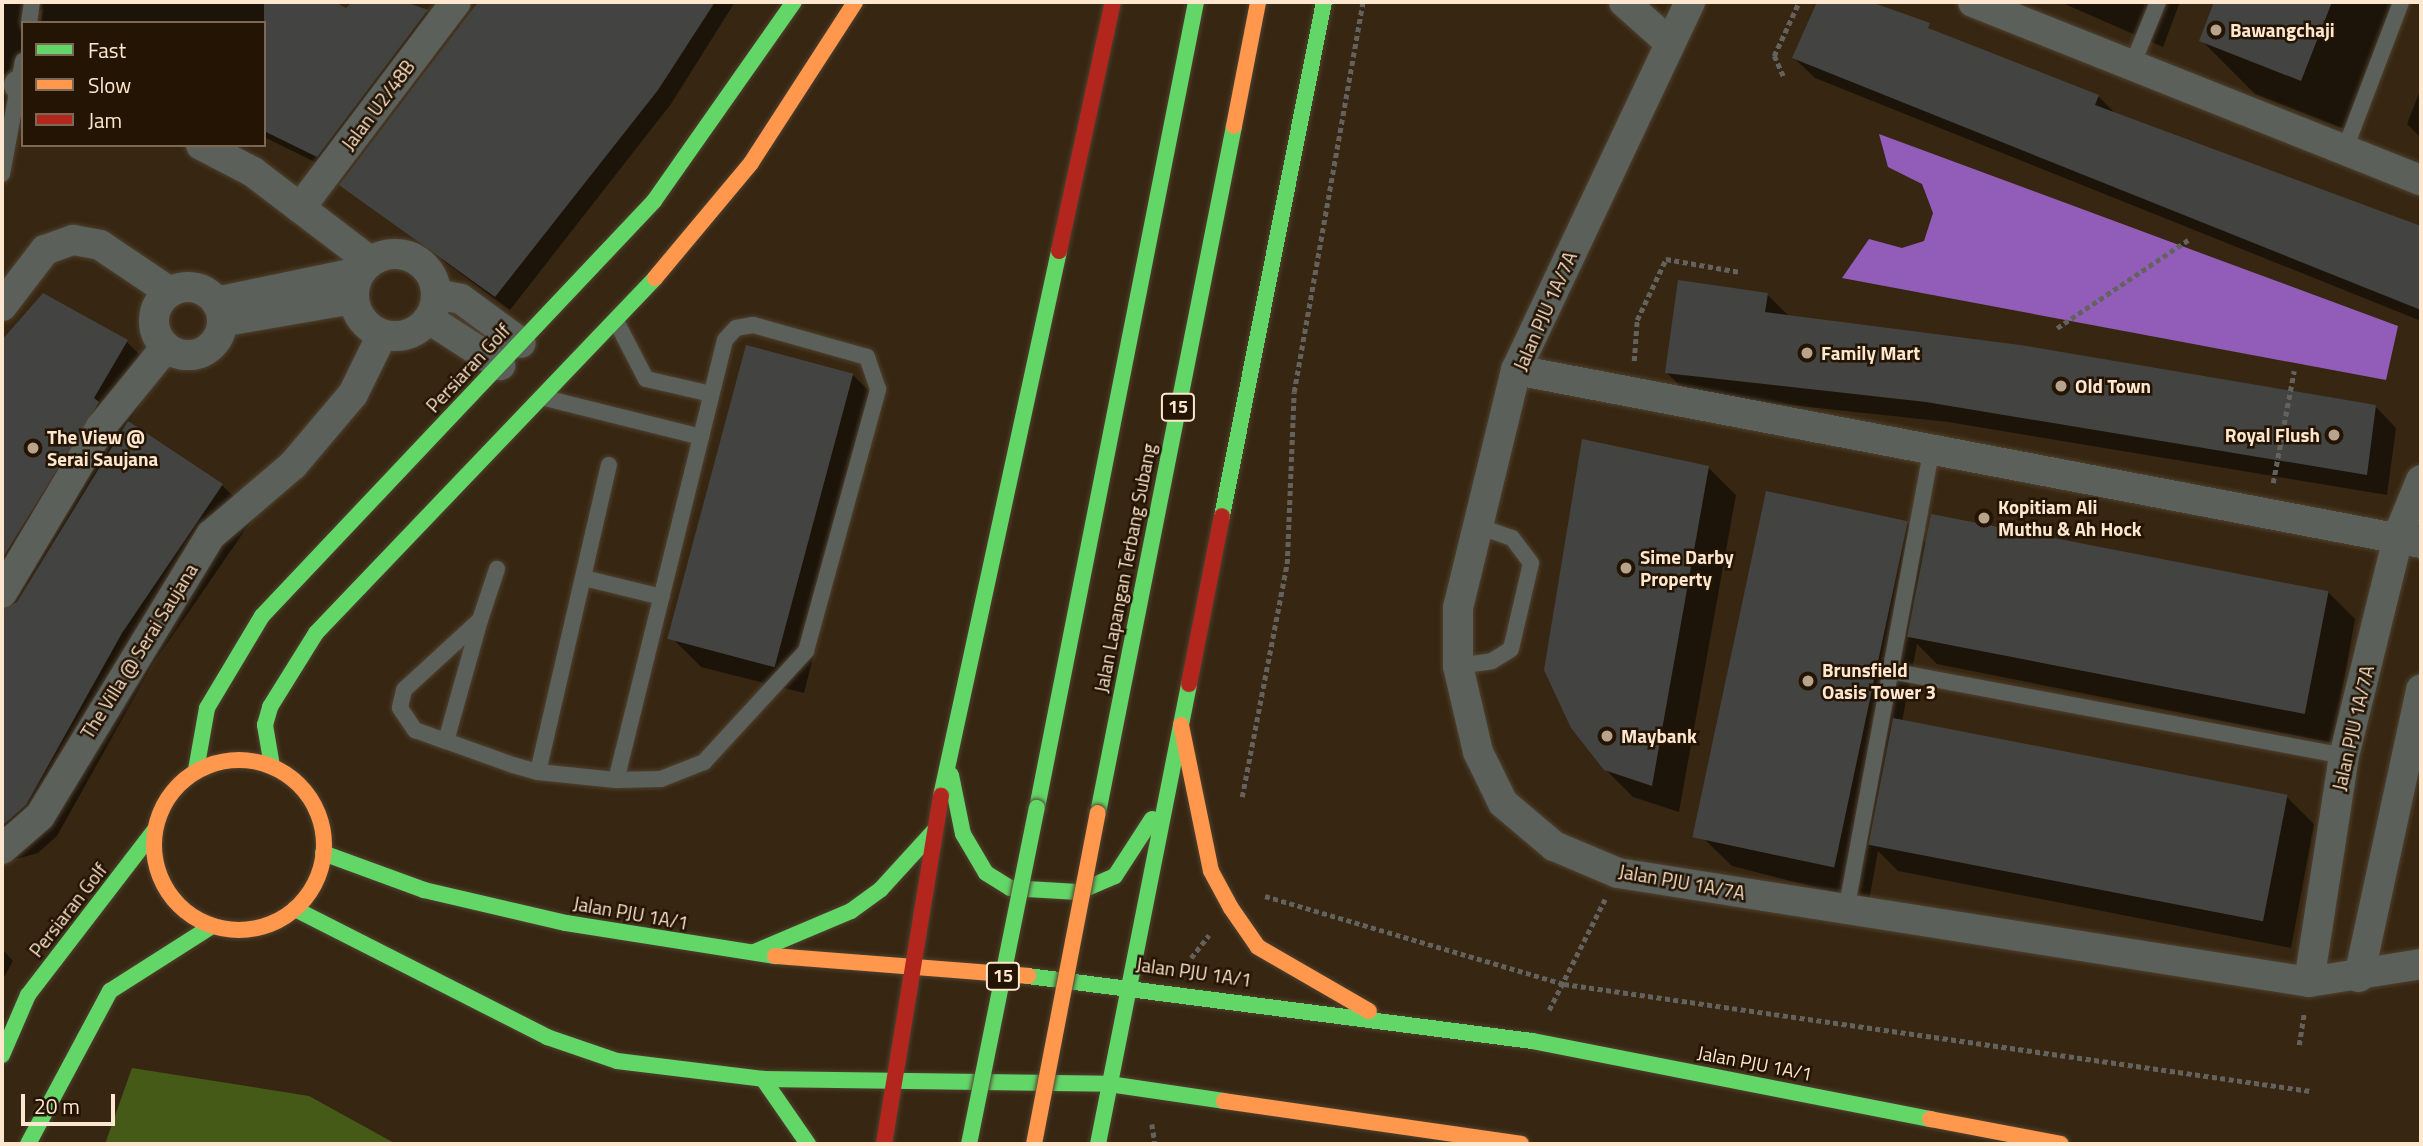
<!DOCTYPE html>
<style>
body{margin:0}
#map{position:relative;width:2423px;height:1146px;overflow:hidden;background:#372712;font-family:"Titillium Web",sans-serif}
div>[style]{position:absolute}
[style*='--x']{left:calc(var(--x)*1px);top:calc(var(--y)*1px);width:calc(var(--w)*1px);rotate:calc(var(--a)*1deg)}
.green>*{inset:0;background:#445a16}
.water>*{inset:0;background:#925db8}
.shadow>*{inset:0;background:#0007}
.building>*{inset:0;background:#434442;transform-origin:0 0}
.path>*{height:4.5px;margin-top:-2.25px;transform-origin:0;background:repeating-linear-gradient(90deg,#63625c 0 5px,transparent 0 8.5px)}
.roads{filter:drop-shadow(0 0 2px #4f4130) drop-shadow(0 0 2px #4f4130)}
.lane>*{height:16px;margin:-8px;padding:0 8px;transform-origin:8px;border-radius:8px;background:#5b605b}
.street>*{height:30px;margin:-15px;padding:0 15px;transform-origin:15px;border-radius:15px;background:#5b605b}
.street>.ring{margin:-15px;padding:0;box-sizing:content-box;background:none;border:30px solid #5b605b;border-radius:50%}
.fast>*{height:16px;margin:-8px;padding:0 8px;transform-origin:8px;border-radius:8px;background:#63d668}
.slow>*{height:16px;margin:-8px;padding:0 8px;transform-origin:8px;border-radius:8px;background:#ff974d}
.slow>.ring{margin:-8px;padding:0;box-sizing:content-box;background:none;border:16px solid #ff974d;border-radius:50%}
.jam>*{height:16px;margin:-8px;padding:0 8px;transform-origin:8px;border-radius:8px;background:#b3261e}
.bridges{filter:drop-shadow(0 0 2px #4f4130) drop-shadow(0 0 2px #4f4130)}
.fast-bridge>*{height:16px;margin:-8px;padding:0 8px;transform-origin:8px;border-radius:8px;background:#63d668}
.slow-bridge>*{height:16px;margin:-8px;padding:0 8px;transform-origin:8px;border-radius:8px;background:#ff974d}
.dots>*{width:19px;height:19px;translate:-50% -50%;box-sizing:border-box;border:4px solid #241403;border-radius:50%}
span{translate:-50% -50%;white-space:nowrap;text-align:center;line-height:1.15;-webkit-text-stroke:5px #241403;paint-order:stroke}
.shield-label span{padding:2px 5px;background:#241403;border:2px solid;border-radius:5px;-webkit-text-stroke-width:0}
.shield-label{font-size:18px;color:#fee7cf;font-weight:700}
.poi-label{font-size:19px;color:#fee7cf;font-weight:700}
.left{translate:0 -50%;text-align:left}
.right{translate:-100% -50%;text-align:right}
.street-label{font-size:19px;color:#fee7cf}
.frame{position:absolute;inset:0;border:4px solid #fee7cf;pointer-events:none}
.legend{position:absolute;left:21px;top:21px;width:245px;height:126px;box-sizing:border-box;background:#241403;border:2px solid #7b6855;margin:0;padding:9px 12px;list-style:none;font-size:21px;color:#fee7cf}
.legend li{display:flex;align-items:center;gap:14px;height:35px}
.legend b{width:35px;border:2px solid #7b6855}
.scale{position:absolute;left:21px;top:1094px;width:94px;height:32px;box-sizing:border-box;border:4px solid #fee7cf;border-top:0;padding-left:9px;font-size:21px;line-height:24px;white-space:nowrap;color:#fee7cf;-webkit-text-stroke:5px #241403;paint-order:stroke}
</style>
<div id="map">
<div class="green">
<i style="clip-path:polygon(132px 1068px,309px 1096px,396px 1144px,105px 1144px)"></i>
</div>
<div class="water">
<i style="clip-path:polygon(1879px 134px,2398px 326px,2386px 380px,1842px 278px,1869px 239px,1902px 248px,1924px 241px,1933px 213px,1922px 184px,1888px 167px)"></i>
</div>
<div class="shadow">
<i style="clip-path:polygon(2px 2px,331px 2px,347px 11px,355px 2px,400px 2px,427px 12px,441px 25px,331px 170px,264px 137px,264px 23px,41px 23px,43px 9px,23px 23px,23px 60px,2px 76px)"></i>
<i style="clip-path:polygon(482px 2px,735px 2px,671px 104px,510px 310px,341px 185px)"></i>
<i style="clip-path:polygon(1819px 2px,1861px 2px,2098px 96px,2116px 114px,2421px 228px,2421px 321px,1815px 78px,1794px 58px)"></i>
<i style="clip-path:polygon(2060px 2px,2180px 2px,2163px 47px)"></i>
<i style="clip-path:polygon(2216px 2px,2406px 2px,2355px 133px,2255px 94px,2201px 40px)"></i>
<i style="clip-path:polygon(2421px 88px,2421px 138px,2407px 124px)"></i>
<i style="clip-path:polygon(2px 89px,6px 97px,2px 139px)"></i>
<i style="clip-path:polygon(1767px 294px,1788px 315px,2376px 407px,2396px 428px,2387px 495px,1948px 422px,1688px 394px,1667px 373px)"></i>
<i style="clip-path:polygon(44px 295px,127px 342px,158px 373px,129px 423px,222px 485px,254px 517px,153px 664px,57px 836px,38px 853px,2px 863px,2px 342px)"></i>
<i style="clip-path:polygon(852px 374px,879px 401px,804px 693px,701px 667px,674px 640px)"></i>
<i style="clip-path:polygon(1709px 468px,1736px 495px,1679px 812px,1633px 797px,1605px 769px)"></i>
<i style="clip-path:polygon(1907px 523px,1927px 543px,2328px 592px,2355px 619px,2333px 743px,1937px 664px,1917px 644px,1902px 722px,2287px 797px,2314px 824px,2291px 948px,1898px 871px,1878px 851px,1869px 901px,1732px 866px,1704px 839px)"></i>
<i style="clip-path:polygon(2px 949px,13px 961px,2px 981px)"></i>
</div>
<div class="building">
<i style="clip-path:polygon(264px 2px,335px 2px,346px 8px,352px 2px,405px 2px,428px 10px,317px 157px,264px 131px)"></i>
<i style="clip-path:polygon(478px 2px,715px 2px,658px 90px,495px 297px,339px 185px)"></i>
<i style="clip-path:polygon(1817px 2px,1871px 2px,1930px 23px,1928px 28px,2099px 95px,2095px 105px,2421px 226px,2421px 310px,1792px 58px)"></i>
<i style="clip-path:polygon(2214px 2px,2332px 2px,2301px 81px,2199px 41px)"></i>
<i style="clip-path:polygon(1678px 280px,1768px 293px,1765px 312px,2020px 345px,2376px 405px,2367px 475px,1926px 402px,1665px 373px)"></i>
<i style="clip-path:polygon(43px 293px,128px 340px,94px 398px,99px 402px,2px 559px,2px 340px)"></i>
<i style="left:746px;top:345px;width:111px;height:304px;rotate:15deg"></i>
<i style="clip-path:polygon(128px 421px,223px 484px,122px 633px,26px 805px,2px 826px,2px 610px,17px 602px)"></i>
<i style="clip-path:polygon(1582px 439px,1709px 466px,1652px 786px,1604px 770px,1571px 728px,1544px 670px)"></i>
<i style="left:1766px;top:491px;width:145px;height:354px;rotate:12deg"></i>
<i style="left:1931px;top:514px;width:405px;height:125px;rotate:11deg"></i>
<i style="left:1893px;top:718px;width:402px;height:129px;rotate:11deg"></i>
</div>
<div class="path">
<i style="--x:1783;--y:76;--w:22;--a:-114"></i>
<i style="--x:1774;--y:56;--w:60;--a:-65.2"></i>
<i style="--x:2057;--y:328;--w:158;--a:-33.9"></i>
<i style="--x:1634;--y:361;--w:41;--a:-85.8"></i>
<i style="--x:1637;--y:320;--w:68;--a:-64.6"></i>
<i style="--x:1666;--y:259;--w:75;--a:10"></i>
<i style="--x:2273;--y:483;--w:114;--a:-79.4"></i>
<i style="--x:1242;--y:797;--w:237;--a:-79.1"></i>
<i style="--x:1287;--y:564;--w:172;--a:-87.7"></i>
<i style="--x:1294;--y:392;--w:396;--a:-80"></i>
<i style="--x:1265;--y:896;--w:312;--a:16.4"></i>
<i style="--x:1564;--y:984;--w:754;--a:8.16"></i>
<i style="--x:1191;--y:958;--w:29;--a:-52"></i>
<i style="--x:1549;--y:1010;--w:124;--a:-63.2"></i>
<i style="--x:2299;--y:1045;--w:33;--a:-81"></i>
<i style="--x:1152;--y:1124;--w:20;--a:81"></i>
</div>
<div class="roads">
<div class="lane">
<i style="--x:29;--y:23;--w:21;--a:-82"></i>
<i style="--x:2133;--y:63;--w:66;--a:-67.7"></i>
<i style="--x:2345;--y:149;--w:157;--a:-69.1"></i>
<i style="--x:2;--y:174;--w:115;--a:-79.5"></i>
<i style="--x:616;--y:321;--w:65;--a:62.7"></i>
<i style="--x:646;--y:379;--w:67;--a:13"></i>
<i style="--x:545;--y:398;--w:161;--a:14"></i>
<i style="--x:584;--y:578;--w:80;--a:13.7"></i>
<i style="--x:480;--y:620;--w:54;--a:-71.6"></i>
<i style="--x:1458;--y:666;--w:34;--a:-8"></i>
<i style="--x:1492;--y:661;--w:22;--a:-32"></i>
<i style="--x:1511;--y:649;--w:88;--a:-76.9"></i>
<i style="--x:1531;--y:563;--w:31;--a:-127"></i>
<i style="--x:1512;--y:538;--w:36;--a:-161"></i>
<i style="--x:1891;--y:671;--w:461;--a:10.6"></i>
<i style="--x:446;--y:741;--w:126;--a:-74.3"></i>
<i style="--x:480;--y:620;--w:103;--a:137.4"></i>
<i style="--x:404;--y:690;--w:18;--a:103"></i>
<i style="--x:400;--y:708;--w:27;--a:56"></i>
<i style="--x:415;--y:730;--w:33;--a:20"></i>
<i style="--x:446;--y:741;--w:71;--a:19.7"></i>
<i style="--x:513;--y:765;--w:26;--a:16"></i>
<i style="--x:538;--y:772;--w:78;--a:5.9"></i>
<i style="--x:616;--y:780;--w:45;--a:-1.3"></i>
<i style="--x:661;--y:779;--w:46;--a:-21.6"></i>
<i style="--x:704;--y:762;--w:151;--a:-47.4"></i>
<i style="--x:806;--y:651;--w:272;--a:-74.6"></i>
<i style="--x:878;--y:389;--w:34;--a:-109"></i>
<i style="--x:867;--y:357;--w:118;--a:-164.3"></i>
<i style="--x:753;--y:325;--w:17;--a:170"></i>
<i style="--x:736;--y:328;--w:16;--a:133"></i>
<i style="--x:725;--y:340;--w:453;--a:103.9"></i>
<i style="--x:538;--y:772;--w:315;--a:-77"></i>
<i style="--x:1846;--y:911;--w:470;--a:-79.5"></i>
</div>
<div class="street">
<i style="--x:1624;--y:2;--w:59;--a:41.6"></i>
<i style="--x:1690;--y:2;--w:407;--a:115.3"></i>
<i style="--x:1516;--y:370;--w:245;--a:103.7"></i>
<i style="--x:1458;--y:608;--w:58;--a:90"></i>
<i style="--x:1458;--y:666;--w:88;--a:76.9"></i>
<i style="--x:1478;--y:752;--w:57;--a:63.9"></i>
<i style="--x:1503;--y:803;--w:67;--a:40.1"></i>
<i style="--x:1554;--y:846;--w:69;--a:22.9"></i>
<i style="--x:1618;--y:873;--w:700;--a:8.96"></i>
<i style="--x:2309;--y:982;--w:113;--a:-9.1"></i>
<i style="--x:1973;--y:2;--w:482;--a:21.7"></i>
<i style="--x:19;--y:85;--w:4;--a:14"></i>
<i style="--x:201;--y:145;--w:59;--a:27.4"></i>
<i style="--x:253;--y:172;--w:147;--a:37.3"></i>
<i style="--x:300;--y:208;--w:258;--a:-52.9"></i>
<i class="ring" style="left:354px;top:254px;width:52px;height:52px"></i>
<i class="ring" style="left:154px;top:287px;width:38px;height:38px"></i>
<i style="--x:436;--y:294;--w:25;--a:11"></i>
<i style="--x:461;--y:299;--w:74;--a:36.3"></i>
<i style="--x:216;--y:302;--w:147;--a:-11.8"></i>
<i style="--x:2;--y:306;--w:71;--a:-52.5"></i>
<i style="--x:45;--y:250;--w:30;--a:-20"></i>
<i style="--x:73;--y:240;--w:27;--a:10"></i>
<i style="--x:100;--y:245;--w:84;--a:33.9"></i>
<i style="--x:429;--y:319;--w:85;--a:32.9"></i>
<i style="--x:226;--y:321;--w:129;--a:-9.8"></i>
<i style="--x:1516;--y:370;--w:921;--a:10.82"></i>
<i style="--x:2;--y:593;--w:193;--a:-59.2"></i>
<i style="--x:101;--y:427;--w:103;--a:-50.9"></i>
<i style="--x:2;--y:849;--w:50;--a:-41"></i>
<i style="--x:40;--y:816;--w:329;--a:-58.7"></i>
<i style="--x:211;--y:535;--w:108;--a:-40.5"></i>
<i style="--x:293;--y:465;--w:93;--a:-49.8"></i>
<i style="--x:353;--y:394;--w:66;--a:-63.8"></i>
<i style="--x:2359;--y:977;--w:294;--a:-77.8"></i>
<i style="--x:2309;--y:982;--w:229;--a:-81.2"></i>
<i style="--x:2344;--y:756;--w:229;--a:-76.1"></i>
<i style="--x:2399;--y:534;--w:58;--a:-67.8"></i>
</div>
<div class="fast">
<i style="--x:1222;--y:516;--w:524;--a:-78.78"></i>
<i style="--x:272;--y:766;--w:42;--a:-99.7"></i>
<i style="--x:265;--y:725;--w:19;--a:-74"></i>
<i style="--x:270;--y:707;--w:87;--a:-58.1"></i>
<i style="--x:316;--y:633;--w:491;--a:-46.3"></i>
<i style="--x:196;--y:770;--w:63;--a:-79.9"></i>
<i style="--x:207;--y:708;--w:107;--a:-59.1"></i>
<i style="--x:262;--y:616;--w:571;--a:-46.63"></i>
<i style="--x:654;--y:201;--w:243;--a:-54.9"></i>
<i style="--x:951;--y:775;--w:60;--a:78.5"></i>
<i style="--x:963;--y:834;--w:45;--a:59.5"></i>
<i style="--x:986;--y:873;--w:28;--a:32"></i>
<i style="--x:1010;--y:888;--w:68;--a:3.4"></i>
<i style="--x:1078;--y:892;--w:40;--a:-23.4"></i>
<i style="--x:1115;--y:876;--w:68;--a:-57"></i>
<i style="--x:941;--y:796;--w:558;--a:-77.78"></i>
<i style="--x:1037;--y:808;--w:822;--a:-78.84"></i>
<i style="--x:1098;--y:813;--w:700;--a:-78.8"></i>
<i style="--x:323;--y:853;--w:108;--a:20.1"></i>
<i style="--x:424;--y:890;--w:146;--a:13.1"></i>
<i style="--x:566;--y:923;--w:212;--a:9"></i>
<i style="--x:295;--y:909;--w:283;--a:26.9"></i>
<i style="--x:547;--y:1037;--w:74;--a:18.9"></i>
<i style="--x:617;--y:1061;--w:147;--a:7"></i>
<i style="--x:763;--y:1079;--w:346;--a:0.8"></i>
<i style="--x:1109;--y:1084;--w:116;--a:8.4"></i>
<i style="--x:754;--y:952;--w:105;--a:-22.9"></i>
<i style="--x:851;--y:911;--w:37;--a:-36"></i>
<i style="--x:881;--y:889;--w:77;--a:-47.6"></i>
<i style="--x:1028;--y:976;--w:508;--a:7.35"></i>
<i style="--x:1532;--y:1041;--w:406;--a:11.1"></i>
<i style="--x:2;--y:1055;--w:65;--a:-66.6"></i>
<i style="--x:28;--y:995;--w:207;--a:-52.5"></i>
<i style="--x:763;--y:1079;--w:79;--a:55.3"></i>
<i style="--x:28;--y:1144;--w:174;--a:-61.8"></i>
<i style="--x:110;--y:991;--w:121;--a:-32.5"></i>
<i style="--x:1098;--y:1144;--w:469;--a:-78.8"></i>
</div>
<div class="slow">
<i style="--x:1234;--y:126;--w:126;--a:-79"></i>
<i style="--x:655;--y:278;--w:150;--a:-50.1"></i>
<i style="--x:751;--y:163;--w:192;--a:-57.1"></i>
<i style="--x:1181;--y:725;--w:149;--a:78.4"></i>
<i style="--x:1211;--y:871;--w:42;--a:61.6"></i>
<i style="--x:1231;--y:908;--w:47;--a:55.3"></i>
<i style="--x:1258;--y:947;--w:128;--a:30"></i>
<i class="ring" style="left:154px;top:760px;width:154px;height:154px"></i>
<i style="--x:775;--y:956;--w:254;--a:4.5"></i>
<i style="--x:1224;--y:1101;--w:300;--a:8.2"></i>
<i style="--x:1930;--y:1119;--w:133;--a:10.8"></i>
</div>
<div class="jam">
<i style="--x:1059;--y:251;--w:255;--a:-77.8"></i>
<i style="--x:1189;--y:684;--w:171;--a:-78.9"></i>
<i style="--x:884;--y:1144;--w:353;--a:-80.7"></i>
</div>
</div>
<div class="bridges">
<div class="fast-bridge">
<i style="--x:969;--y:1144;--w:343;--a:-78.6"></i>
</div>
<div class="slow-bridge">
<i style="--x:1034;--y:1144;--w:337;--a:-79.1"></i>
</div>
</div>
<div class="dots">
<i style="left:2216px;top:30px;background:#b8a48d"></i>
<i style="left:1807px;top:353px;background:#b8a48d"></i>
<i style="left:2061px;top:386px;background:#b8a48d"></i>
<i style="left:2334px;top:435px;background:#b8a48d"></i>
<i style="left:33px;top:448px;background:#b8a48d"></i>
<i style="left:1984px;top:518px;background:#b8a48d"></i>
<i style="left:1626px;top:568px;background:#b8a48d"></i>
<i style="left:1808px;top:681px;background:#b8a48d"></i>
<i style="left:1607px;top:736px;background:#b8a48d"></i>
</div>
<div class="shield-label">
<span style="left:1178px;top:407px">15</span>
<span style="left:1003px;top:976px">15</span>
</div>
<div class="poi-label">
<span class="left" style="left:2230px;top:30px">Bawangchaji</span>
<span class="left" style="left:1821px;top:353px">Family Mart</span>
<span class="left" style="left:2075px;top:386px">Old Town</span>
<span class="right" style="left:2320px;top:435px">Royal Flush</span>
<span class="left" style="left:47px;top:448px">The View @<br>Serai Saujana</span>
<span class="left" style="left:1998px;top:518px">Kopitiam Ali<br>Muthu &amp; Ah Hock</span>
<span class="left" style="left:1640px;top:568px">Sime Darby<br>Property</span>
<span class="left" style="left:1822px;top:681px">Brunsfield<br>Oasis Tower 3</span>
<span class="left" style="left:1621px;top:736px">Maybank</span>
</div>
<div class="street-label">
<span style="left:378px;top:105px;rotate:-53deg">Jalan U2/48B</span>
<span style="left:1545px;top:311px;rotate:-66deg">Jalan PJU 1A/7A</span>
<span style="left:468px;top:368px;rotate:-47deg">Persiaran Golf</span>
<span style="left:1125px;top:568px;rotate:-79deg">Jalan Lapangan Terbang Subang</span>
<span style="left:139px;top:651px;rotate:-58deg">The Villa @ Serai Saujana</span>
<span style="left:2353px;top:728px;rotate:-77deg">Jalan PJU 1A/7A</span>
<span style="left:1682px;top:882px;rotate:10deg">Jalan PJU 1A/7A</span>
<span style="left:68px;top:910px;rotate:-52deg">Persiaran Golf</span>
<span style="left:631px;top:913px;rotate:10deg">Jalan PJU 1A/1</span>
<span style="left:1194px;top:972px;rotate:8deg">Jalan PJU 1A/1</span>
<span style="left:1755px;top:1063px;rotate:11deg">Jalan PJU 1A/1</span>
</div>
<div class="frame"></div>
<ul class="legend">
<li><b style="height:9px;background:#63d668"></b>Fast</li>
<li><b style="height:9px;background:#ff974d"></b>Slow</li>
<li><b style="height:9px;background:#b3261e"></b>Jam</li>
</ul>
<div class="scale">20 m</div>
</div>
